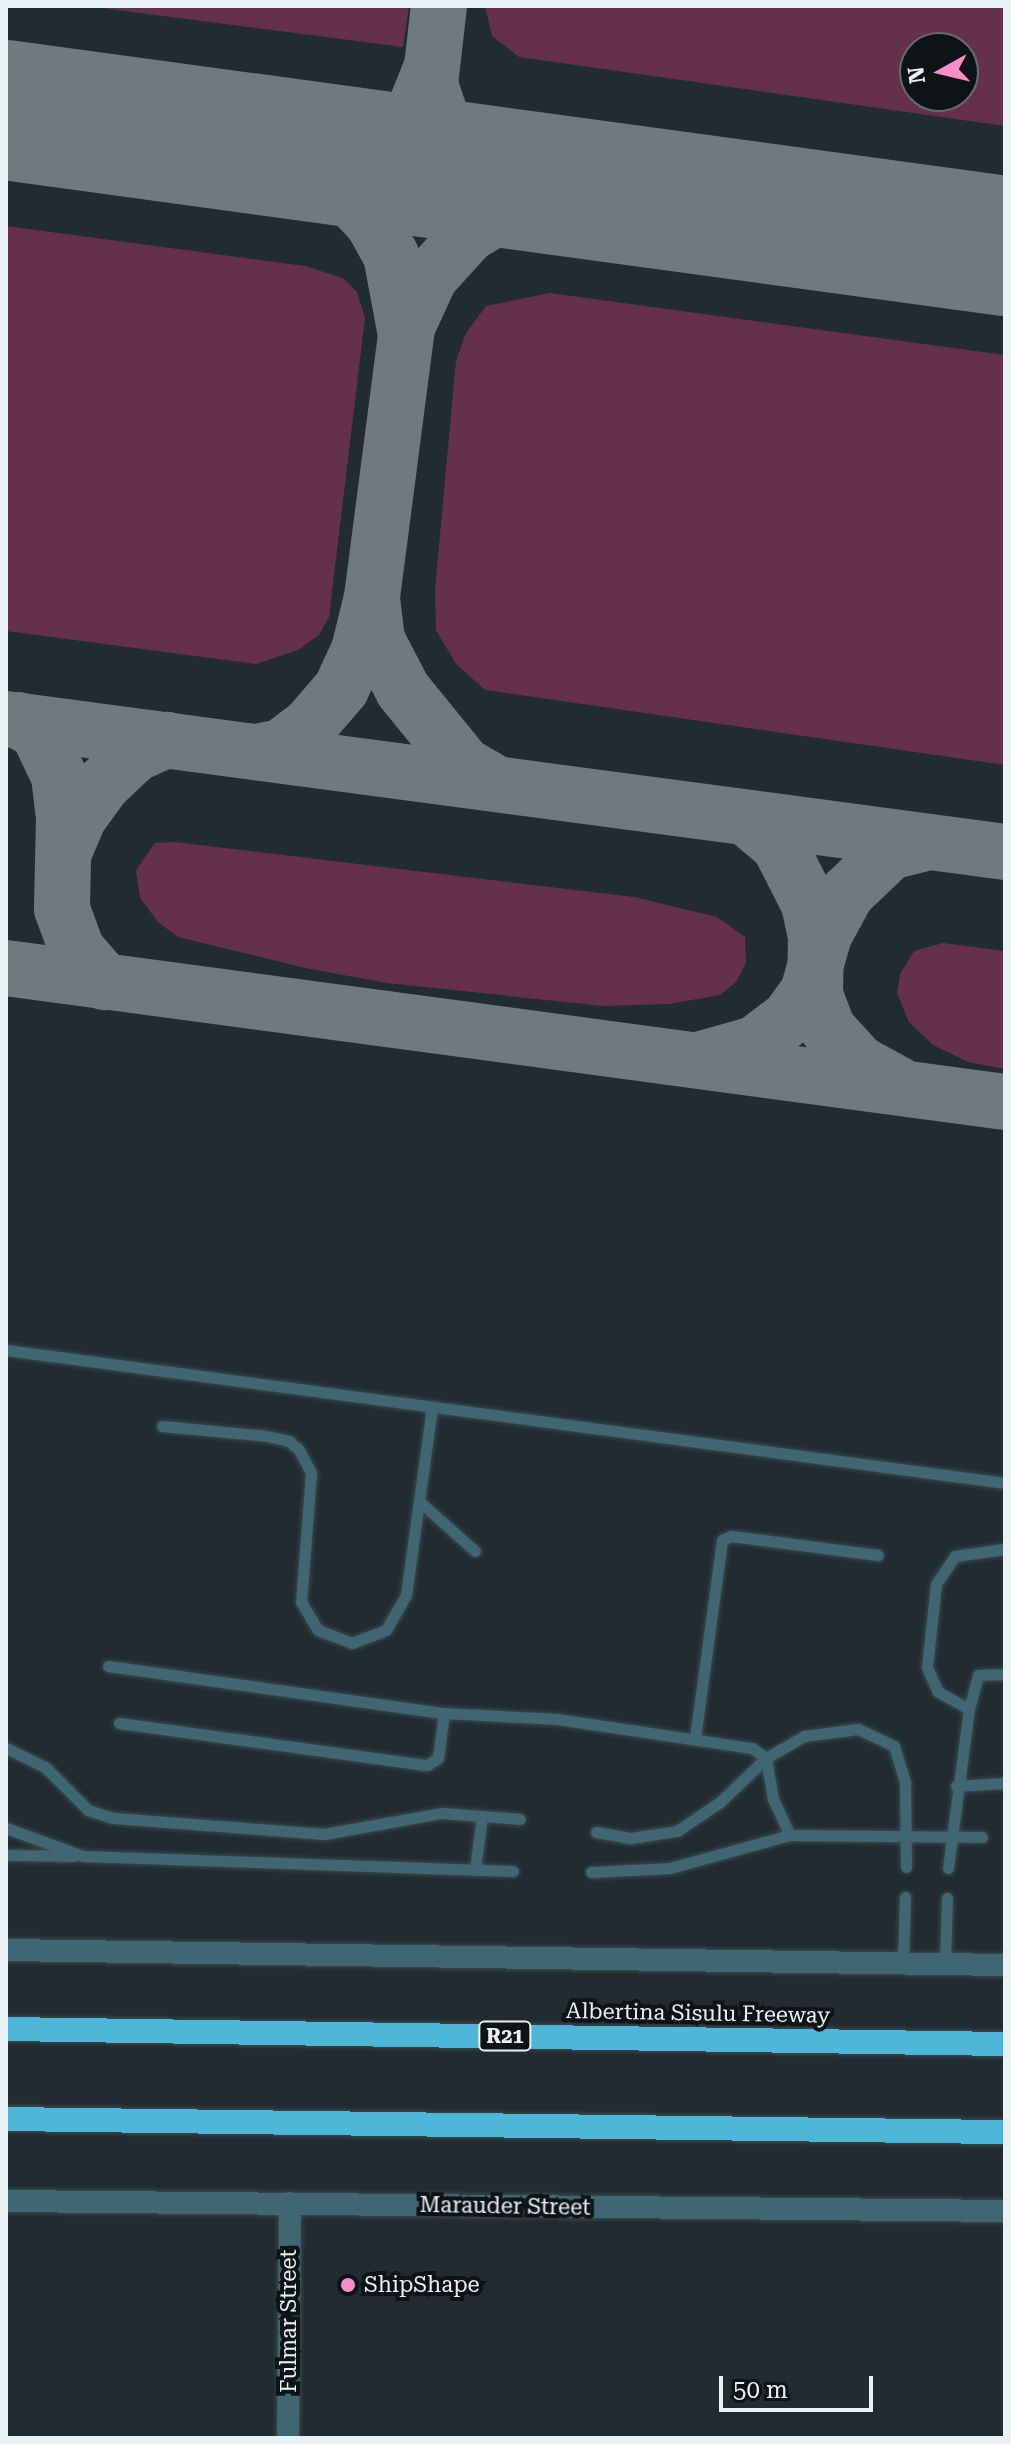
<!DOCTYPE html>
<style>
body{margin:0}
#map{position:relative;width:1011px;height:2444px;overflow:hidden;background:#202c31;font-family:"Roboto Serif",serif}
div>[style]{position:absolute}
[style*='--x']{left:calc(var(--x)*1px);top:calc(var(--y)*1px);width:calc(var(--w)*1px);rotate:calc(var(--a)*1deg)}
.green>*{inset:0;background:#64304c}
.taxiway>*{height:56px;margin:-28px;padding:0 28px;transform-origin:28px;border-radius:28px;background:#6f7a7e}
.runway>*{height:140px;margin:-70px;padding:0 70px;transform-origin:70px;border-radius:70px;background:#6f7a7e}
.roads{filter:drop-shadow(0 0 2px #3c484c) drop-shadow(0 0 2px #3c484c)}
.lane>*{height:11px;margin:-5.5px;padding:0 5.5px;transform-origin:5.5px;border-radius:5.5px;background:#406573}
.street>*{height:22px;margin:-11px;padding:0 11px;transform-origin:11px;border-radius:11px;background:#406573}
.highway>*{height:24px;margin:-12px;padding:0 12px;transform-origin:12px;border-radius:12px;background:#4eb6d9}
.dots>*{width:22px;height:22px;translate:-50% -50%;box-sizing:border-box;border:4px solid #0e1416;border-radius:50%}
span{translate:-50% -50%;white-space:nowrap;text-align:center;line-height:1.15;-webkit-text-stroke:8px #0e1416;paint-order:stroke}
.shield-label span{padding:2px 6px;background:#0e1416;border:2px solid;border-radius:6px;-webkit-text-stroke-width:0}
.shield-label{font-size:20px;color:#e9f1f4;font-weight:700}
.street-label{font-size:22px;color:#e9f1f4}
.poi-label{font-size:22px;color:#e9f1f4}
.left{translate:0 -50%;text-align:left}
.frame{position:absolute;inset:0;border:8px solid #e9f1f4;pointer-events:none}
.north{position:absolute;left:899px;top:32px;width:80px;height:80px;box-sizing:border-box;background:#0e1416;border:2px solid #666c6f;border-radius:50%;rotate:262deg;font-size:22px;font-weight:700;line-height:32px;text-align:center;color:#e9f1f4}
.north::after{content:'';display:block;margin:auto;width:28px;height:36px;background:#fa8fc8;clip-path:polygon(50% 0,100% 100%,50% 72%,0 100%)}
.scale{position:absolute;left:719px;top:2376px;width:154px;height:36px;box-sizing:border-box;border:4px solid #e9f1f4;border-top:0;padding-left:10px;font-size:24px;line-height:28px;white-space:nowrap;color:#e9f1f4;-webkit-text-stroke:6px #0e1416;paint-order:stroke}
</style>
<div id="map">
<div class="green">
<i style="clip-path:polygon(86px 6px,409px 6px,403px 47px)"></i>
<i style="clip-path:polygon(evenodd,485px 6px,1005px 6px,1005px 126px,519px 57px,492px 36px,485px 6px,963px 48px,963px 96px,915px 96px,915px 48px,963px 48px)"></i>
<i style="clip-path:polygon(6px 226px,305px 266px,343px 278px,357px 292px,365px 318px,329px 617px,319px 635px,298px 650px,256px 664px,6px 631px)"></i>
<i style="clip-path:polygon(550px 293px,1005px 355px,1005px 765px,485px 690px,456px 664px,436px 630px,435px 589px,456px 361px,466px 333px,486px 306px)"></i>
<i style="clip-path:polygon(175px 842px,634px 897px,717px 917px,745px 937px,746px 963px,736px 982px,720px 995px,669px 1004px,603px 1006px,387px 983px,310px 969px,178px 937px,158px 922px,140px 898px,136px 870px,155px 843px)"></i>
<i style="clip-path:polygon(943px 943px,1005px 951px,1005px 1069px,968px 1062px,933px 1045px,909px 1022px,897px 993px,900px 974px,914px 951px)"></i>
</div>
<div class="taxiway">
<i style="--x:439;--y:6;--w:79;--a:96.6"></i>
<i style="--x:430;--y:84;--w:55;--a:71.9"></i>
<i style="--x:447;--y:136;--w:53;--a:37.3"></i>
<i style="--x:489;--y:168;--w:87;--a:11.3"></i>
<i style="--x:138;--y:126;--w:136;--a:9.7"></i>
<i style="--x:272;--y:149;--w:75;--a:28.6"></i>
<i style="--x:338;--y:185;--w:52;--a:47.4"></i>
<i style="--x:373;--y:223;--w:37;--a:61"></i>
<i style="--x:391;--y:255;--w:81;--a:79.4"></i>
<i style="--x:278;--y:143;--w:62;--a:6.4"></i>
<i style="--x:340;--y:150;--w:38;--a:-14"></i>
<i style="--x:377;--y:141;--w:48;--a:-39"></i>
<i style="--x:414;--y:111;--w:45;--a:-68"></i>
<i style="--x:372;--y:599;--w:41;--a:83"></i>
<i style="--x:377;--y:640;--w:56;--a:62.5"></i>
<i style="--x:403;--y:690;--w:97;--a:50.9"></i>
<i style="--x:464;--y:765;--w:38;--a:30"></i>
<i style="--x:6;--y:719;--w:1008;--a:7.58"></i>
<i style="--x:18;--y:720;--w:23;--a:31"></i>
<i style="--x:38;--y:732;--w:49;--a:64.5"></i>
<i style="--x:59;--y:776;--w:42;--a:83.2"></i>
<i style="--x:64;--y:818;--w:91;--a:91.3"></i>
<i style="--x:62;--y:909;--w:44;--a:69.9"></i>
<i style="--x:77;--y:950;--w:43;--a:48.8"></i>
<i style="--x:257;--y:752;--w:25;--a:-12"></i>
<i style="--x:281;--y:747;--w:36;--a:-37"></i>
<i style="--x:310;--y:725;--w:48;--a:-49.3"></i>
<i style="--x:341;--y:689;--w:43;--a:-65.2"></i>
<i style="--x:359;--y:650;--w:55;--a:-76.2"></i>
<i style="--x:372;--y:597;--w:272;--a:-82.6"></i>
<i style="--x:407;--y:327;--w:55;--a:-65.3"></i>
<i style="--x:430;--y:277;--w:58;--a:-47.8"></i>
<i style="--x:469;--y:234;--w:61;--a:-30.8"></i>
<i style="--x:521;--y:203;--w:55;--a:-11.5"></i>
<i style="--x:575;--y:192;--w:73;--a:2.4"></i>
<i style="--x:747;--y:818;--w:42;--a:40.2"></i>
<i style="--x:779;--y:845;--w:66;--a:63"></i>
<i style="--x:809;--y:904;--w:34;--a:78"></i>
<i style="--x:816;--y:937;--w:58;--a:91"></i>
<i style="--x:815;--y:995;--w:36;--a:69"></i>
<i style="--x:828;--y:1029;--w:46;--a:47.6"></i>
<i style="--x:859;--y:1063;--w:46;--a:28.8"></i>
<i style="--x:64;--y:852;--w:38;--a:-67"></i>
<i style="--x:79;--y:817;--w:41;--a:-54"></i>
<i style="--x:103;--y:784;--w:44;--a:-43.2"></i>
<i style="--x:135;--y:754;--w:35;--a:-24"></i>
<i style="--x:6;--y:968;--w:1008;--a:7.64"></i>
<i style="--x:702;--y:1059;--w:55;--a:-15.8"></i>
<i style="--x:755;--y:1044;--w:43;--a:-37.4"></i>
<i style="--x:789;--y:1018;--w:32;--a:-54"></i>
<i style="--x:808;--y:992;--w:59;--a:-74.3"></i>
<i style="--x:824;--y:935;--w:48;--a:-61.3"></i>
<i style="--x:847;--y:893;--w:59;--a:-43.6"></i>
<i style="--x:890;--y:852;--w:40;--a:-14.4"></i>
</div>
<div class="runway">
<i style="--x:6;--y:110;--w:1008;--a:7.75"></i>
</div>
<div class="roads">
<div class="lane">
<i style="--x:6;--y:1350;--w:1008;--a:7.58"></i>
<i style="--x:162;--y:1426;--w:105;--a:5.4"></i>
<i style="--x:267;--y:1436;--w:23;--a:13"></i>
<i style="--x:289;--y:1441;--w:13;--a:42"></i>
<i style="--x:299;--y:1450;--w:26;--a:62"></i>
<i style="--x:311;--y:1473;--w:129;--a:94.4"></i>
<i style="--x:301;--y:1602;--w:33;--a:59"></i>
<i style="--x:318;--y:1630;--w:36;--a:21"></i>
<i style="--x:352;--y:1643;--w:36;--a:-21"></i>
<i style="--x:386;--y:1630;--w:40;--a:-60.3"></i>
<i style="--x:406;--y:1595;--w:190;--a:-82.1"></i>
<i style="--x:419;--y:1501;--w:75;--a:41.8"></i>
<i style="--x:108;--y:1666;--w:339;--a:8"></i>
<i style="--x:444;--y:1713;--w:113;--a:3"></i>
<i style="--x:557;--y:1719;--w:197;--a:8.5"></i>
<i style="--x:752;--y:1748;--w:17;--a:36"></i>
<i style="--x:766;--y:1758;--w:42;--a:80.3"></i>
<i style="--x:773;--y:1799;--w:40;--a:65"></i>
<i style="--x:969;--y:1709;--w:35;--a:-75"></i>
<i style="--x:978;--y:1675;--w:27;--a:-2"></i>
<i style="--x:119;--y:1723;--w:311;--a:7.8"></i>
<i style="--x:427;--y:1765;--w:13;--a:-32"></i>
<i style="--x:438;--y:1758;--w:45;--a:-82.4"></i>
<i style="--x:695;--y:1738;--w:200;--a:-82.2"></i>
<i style="--x:722;--y:1540;--w:10;--a:-24"></i>
<i style="--x:731;--y:1536;--w:148;--a:7.4"></i>
<i style="--x:6;--y:1748;--w:43;--a:26"></i>
<i style="--x:45;--y:1767;--w:61;--a:45"></i>
<i style="--x:88;--y:1810;--w:26;--a:18"></i>
<i style="--x:113;--y:1818;--w:212;--a:4.3"></i>
<i style="--x:324;--y:1834;--w:120;--a:-10.1"></i>
<i style="--x:442;--y:1813;--w:78;--a:4.4"></i>
<i style="--x:956;--y:1786;--w:49;--a:-3.5"></i>
<i style="--x:6;--y:1828;--w:82;--a:20"></i>
<i style="--x:83;--y:1856;--w:430;--a:2"></i>
<i style="--x:596;--y:1832;--w:36;--a:10"></i>
<i style="--x:631;--y:1838;--w:47;--a:-8.7"></i>
<i style="--x:677;--y:1831;--w:52;--a:-34"></i>
<i style="--x:720;--y:1802;--w:64;--a:-43.7"></i>
<i style="--x:766;--y:1758;--w:44;--a:-30.1"></i>
<i style="--x:804;--y:1736;--w:54;--a:-7.4"></i>
<i style="--x:858;--y:1729;--w:40;--a:25"></i>
<i style="--x:894;--y:1746;--w:39;--a:73"></i>
<i style="--x:905;--y:1783;--w:84;--a:89.3"></i>
<i style="--x:6;--y:1855;--w:68;--a:0.8"></i>
<i style="--x:948;--y:1868;--w:160;--a:-82.5"></i>
<i style="--x:969;--y:1709;--w:35;--a:-151"></i>
<i style="--x:938;--y:1692;--w:27;--a:-114"></i>
<i style="--x:927;--y:1667;--w:83;--a:-83.8"></i>
<i style="--x:936;--y:1584;--w:34;--a:-56"></i>
<i style="--x:955;--y:1556;--w:50;--a:-8"></i>
<i style="--x:475;--y:1869;--w:53;--a:-82.5"></i>
<i style="--x:591;--y:1872;--w:79;--a:-2.9"></i>
<i style="--x:670;--y:1868;--w:124;--a:-15.4"></i>
<i style="--x:790;--y:1835;--w:192;--a:0.6"></i>
<i style="--x:903;--y:1963;--w:66;--a:-88.3"></i>
<i style="--x:945;--y:1964;--w:66;--a:-88.3"></i>
</div>
<div class="street">
<i style="--x:6;--y:1950;--w:999;--a:0.86"></i>
<i style="--x:6;--y:2201;--w:999;--a:0.57"></i>
<i style="--x:288;--y:2438;--w:235;--a:-89.5"></i>
</div>
<div class="highway">
<i style="--x:6;--y:2029;--w:999;--a:0.86"></i>
<i style="--x:6;--y:2119;--w:999;--a:0.75"></i>
</div>
</div>
<div class="dots">
<i style="left:348px;top:2285px;background:#fa8fc8"></i>
</div>
<div class="shield-label">
<span style="left:505px;top:2036px">R21</span>
</div>
<div class="street-label">
<span style="left:698px;top:2013px;rotate:1deg">Albertina Sisulu Freeway</span>
<span style="left:505px;top:2206px;rotate:1deg">Marauder Street</span>
<span style="left:289px;top:2321px;rotate:-90deg">Fulmar Street</span>
</div>
<div class="poi-label">
<span class="left" style="left:364px;top:2285px">ShipShape</span>
</div>
<div class="frame"></div>
<div class="north">N</div>
<div class="scale">50 m</div>
</div>
